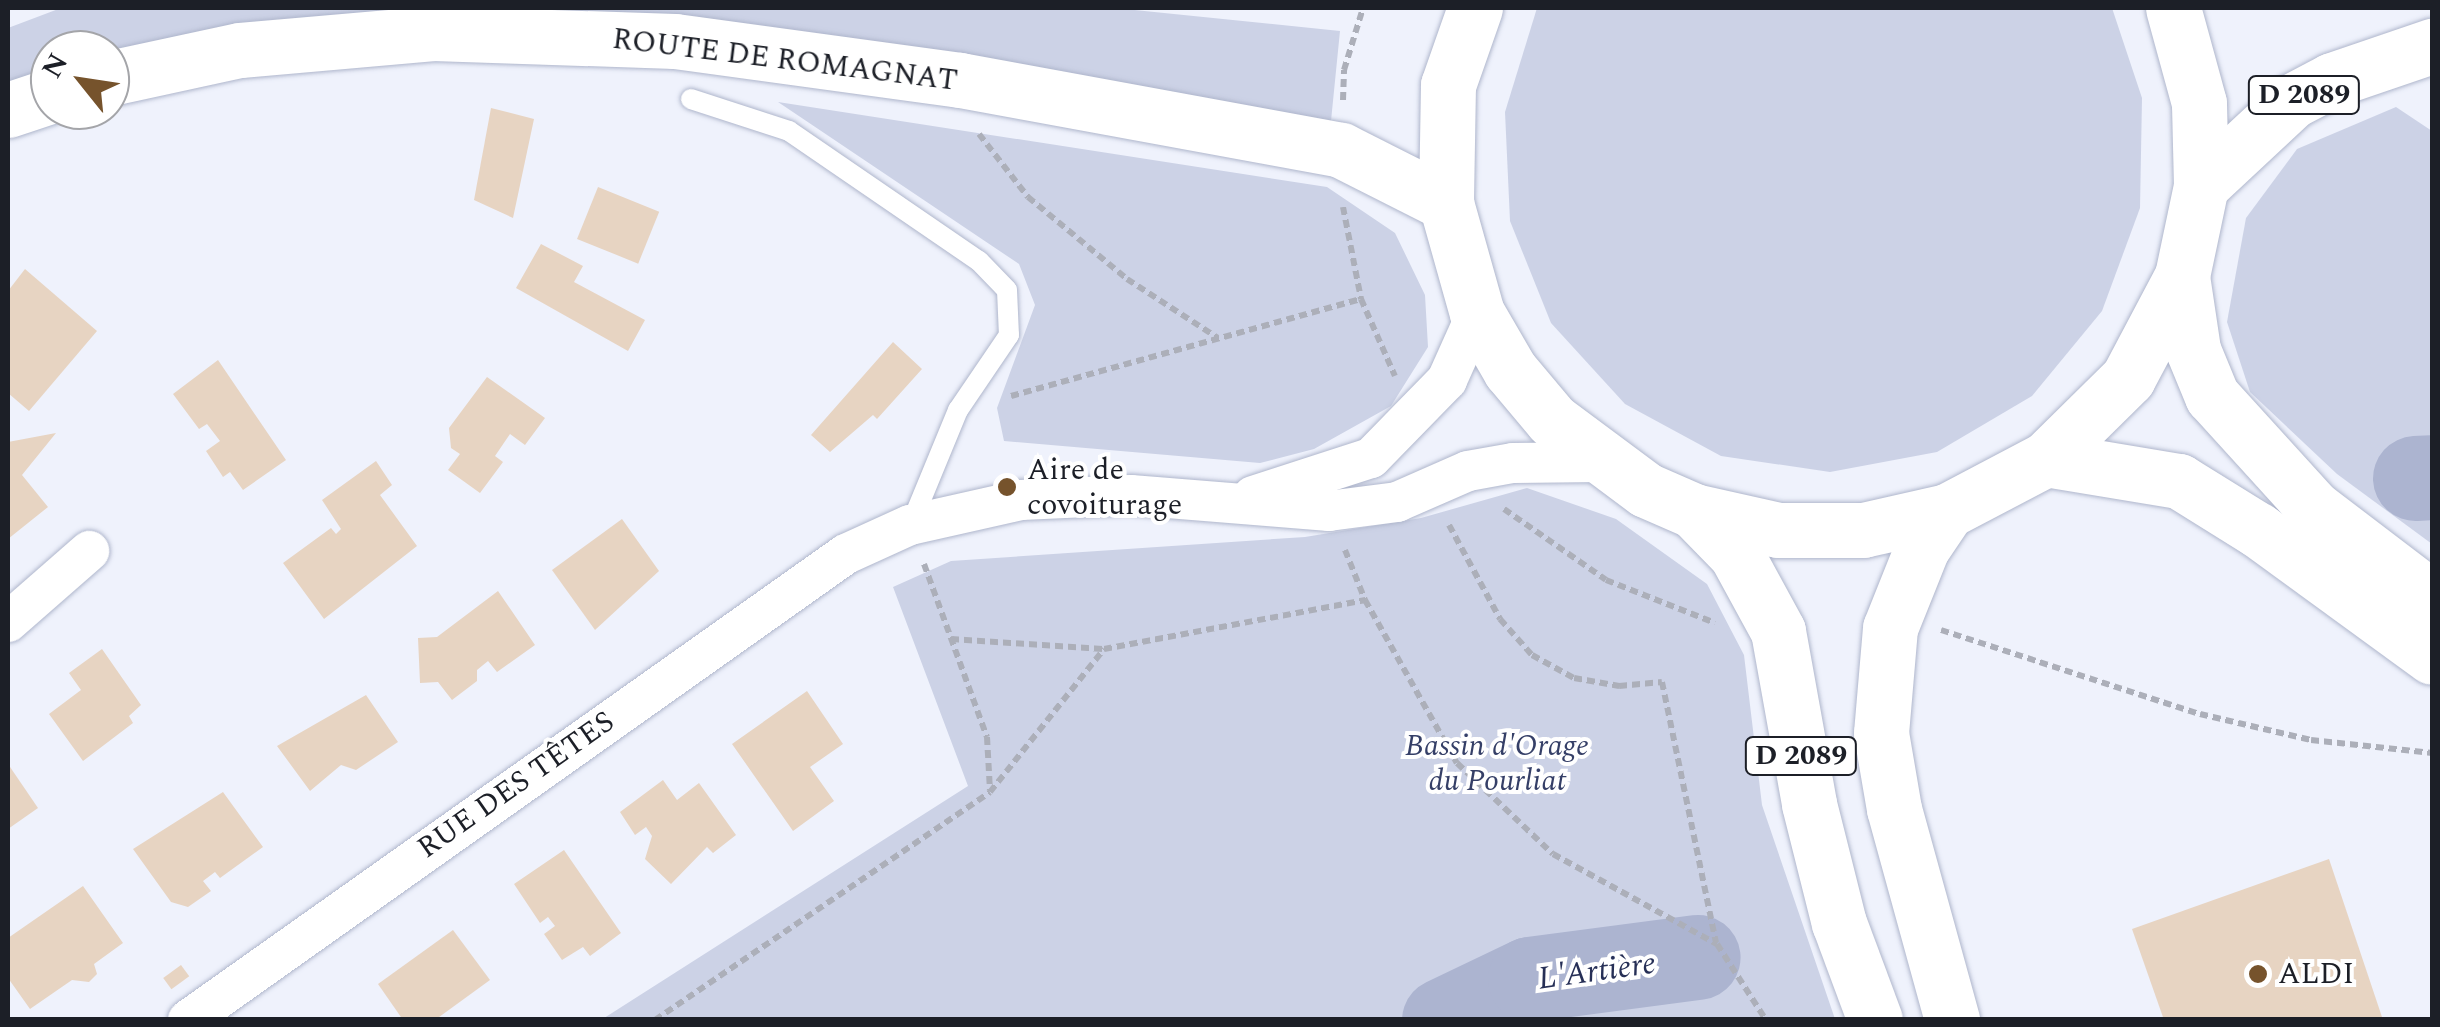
<!DOCTYPE html>
<meta charset="utf-8">
<style>
body{margin:0}
#map{position:relative;width:2440px;height:1027px;overflow:hidden;background:#eff2fc;font-family:Spectral,serif}
div>[style]{position:absolute}
[style*='--x']{left:calc(var(--x)*1px);top:calc(var(--y)*1px);width:calc(var(--w)*1px);rotate:calc(var(--a)*1deg)}
.green>*{inset:0;background:#ccd2e6}
.river>*{height:85px;margin:-42.5px;padding:0 42.5px;transform-origin:42.5px;border-radius:42.5px;background:#acb4d0}
.building>*{inset:0;background:#e7d4c2;transform-origin:0 0}
.path>*{height:6px;margin-top:-3px;transform-origin:0;background:repeating-linear-gradient(90deg,#acafb9 0 8px,transparent 0 13px)}
.roads{filter:drop-shadow(0 0 2px #afb6cc) drop-shadow(0 0 2px #afb6cc)}
.lane>*{height:20px;margin:-10px;padding:0 10px;transform-origin:10px;border-radius:10px;background:#fff}
.street>*{height:40px;margin:-20px;padding:0 20px;transform-origin:20px;border-radius:20px;background:#fff}
.secondary>*{height:55px;margin:-27.5px;padding:0 27.5px;transform-origin:27.5px;border-radius:27.5px;background:#fff}
.primary>*{height:55px;margin:-27.5px;padding:0 27.5px;transform-origin:27.5px;border-radius:27.5px;background:#fff}
.highway>*{height:55px;margin:-27.5px;padding:0 27.5px;transform-origin:27.5px;border-radius:27.5px;background:#fff}
.dots>*{width:28px;height:28px;translate:-50% -50%;box-sizing:border-box;border:5px solid #fff;border-radius:50%}
span{translate:-50% -50%;white-space:nowrap;text-align:center;line-height:1.15;-webkit-text-stroke:8px #fff;paint-order:stroke}
.shield-label span{padding:2px 8px;background:#fff;border:2px solid;border-radius:8px;-webkit-text-stroke-width:0}
.shield-label{font-size:28px;color:#1c1f27;font-weight:700}
.street-label{font-size:30px;color:#1c1f27}
.poi-label{font-size:30px;color:#1c1f27}
.left{translate:0 -50%;text-align:left}
.park-label{font-size:30px;color:#353f67;font-style:italic}
.water-label{font-size:32px;color:#262f56;font-style:italic}
.frame{position:absolute;inset:0;border:10px solid #1c1f27;pointer-events:none}
.north{position:absolute;left:30px;top:30px;width:100px;height:100px;box-sizing:border-box;background:#fff;border:2px solid #a4a5a9;border-radius:50%;rotate:300deg;font-size:28px;font-weight:700;line-height:40px;text-align:center;color:#1c1f27}
.north::after{content:'';display:block;margin:auto;width:35px;height:45px;background:#76532c;clip-path:polygon(50% 0,100% 100%,50% 72%,0 100%)}
</style>
<div id="map">
<div class="green">
<i style="clip-path:polygon(61px 8px,1115px 8px,1340px 31px,1331px 121px,890px 46px,50px 50px,50px 77px,8px 91px,8px 28px)"></i>
<i style="clip-path:polygon(1537px 8px,2112px 8px,2142px 98px,2140px 208px,2102px 311px,2032px 396px,1937px 452px,1830px 472px,1721px 456px,1625px 404px,1551px 323px,1510px 221px,1505px 112px)"></i>
<i style="clip-path:polygon(778px 102px,1327px 187px,1395px 233px,1425px 295px,1428px 347px,1391px 406px,1314px 449px,1260px 463px,1004px 441px,997px 408px,1035px 305px,1019px 264px)"></i>
<i style="clip-path:polygon(2396px 107px,2432px 131px,2432px 544px,2337px 474px,2250px 392px,2227px 322px,2246px 218px,2297px 149px)"></i>
<i style="clip-path:polygon(1527px 488px,1616px 519px,1707px 584px,1744px 655px,1762px 805px,1835px 1019px,601px 1020px,968px 786px,893px 587px,951px 561px,1305px 537px,1421px 518px)"></i>
</div>
<div class="river">
<i style="--x:2415;--y:478;--w:17;--a:-3"></i>
<i style="--x:1444;--y:1020;--w:95;--a:-25.5"></i>
<i style="--x:1530;--y:979;--w:169;--a:-7.5"></i>
</div>
<div class="building">
<i style="clip-path:polygon(491px 108px,534px 119px,513px 218px,474px 200px)"></i>
<i style="left:598px;top:187px;width:66px;height:56px;rotate:22deg"></i>
<i style="clip-path:polygon(541px 244px,583px 266px,574px 282px,645px 320px,628px 351px,516px 288px)"></i>
<i style="clip-path:polygon(25px 269px,97px 331px,29px 411px,8px 393px,8px 291px)"></i>
<i style="clip-path:polygon(893px 342px,922px 369px,877px 419px,873px 415px,830px 452px,811px 435px)"></i>
<i style="clip-path:polygon(218px 360px,286px 460px,243px 490px,230px 472px,223px 477px,206px 451px,220px 441px,207px 424px,199px 429px,173px 394px)"></i>
<i style="clip-path:polygon(487px 377px,545px 418px,525px 445px,510px 434px,495px 456px,503px 462px,480px 493px,448px 470px,460px 454px,451px 448px,449px 428px)"></i>
<i style="clip-path:polygon(56px 433px,22px 475px,48px 507px,8px 539px,8px 442px)"></i>
<i style="clip-path:polygon(376px 461px,392px 485px,380px 495px,417px 546px,324px 619px,283px 563px,331px 528px,336px 534px,341px 529px,322px 500px)"></i>
<i style="clip-path:polygon(622px 519px,659px 571px,595px 630px,552px 570px)"></i>
<i style="clip-path:polygon(498px 591px,535px 645px,497px 672px,488px 661px,477px 670px,477px 681px,452px 700px,438px 682px,420px 683px,418px 638px,437px 637px)"></i>
<i style="clip-path:polygon(102px 649px,141px 705px,129px 716px,133px 723px,83px 761px,49px 714px,81px 690px,69px 673px)"></i>
<i style="clip-path:polygon(807px 691px,843px 744px,810px 767px,834px 801px,793px 831px,732px 744px)"></i>
<i style="clip-path:polygon(366px 695px,398px 742px,356px 770px,341px 765px,310px 791px,277px 746px)"></i>
<i style="clip-path:polygon(8px 764px,38px 808px,8px 829px)"></i>
<i style="clip-path:polygon(663px 780px,677px 800px,699px 783px,736px 835px,713px 853px,707px 847px,671px 884px,645px 859px,652px 836px,646px 827px,635px 835px,620px 812px)"></i>
<i style="clip-path:polygon(223px 792px,263px 847px,220px 878px,215px 872px,203px 881px,211px 891px,188px 907px,171px 902px,133px 849px)"></i>
<i style="clip-path:polygon(564px 850px,621px 933px,590px 956px,583px 947px,562px 960px,544px 934px,555px 926px,548px 917px,540px 923px,514px 884px)"></i>
<i style="clip-path:polygon(2329px 859px,2383px 1020px,2164px 1020px,2132px 929px)"></i>
<i style="clip-path:polygon(83px 886px,123px 943px,94px 964px,97px 974px,89px 982px,72px 980px,30px 1009px,8px 978px,8px 938px)"></i>
<i style="clip-path:polygon(453px 930px,490px 980px,435px 1020px,403px 1020px,378px 984px)"></i>
<i style="left:181px;top:965px;width:14px;height:22px;rotate:54deg"></i>
</div>
<div class="path">
<i style="--x:1343;--y:100;--w:30;--a:-88"></i>
<i style="--x:1344;--y:70;--w:65;--a:-73"></i>
<i style="--x:979;--y:134;--w:80;--a:52.1"></i>
<i style="--x:1028;--y:197;--w:129;--a:39.6"></i>
<i style="--x:1127;--y:279;--w:108;--a:33"></i>
<i style="--x:1343;--y:207;--w:94;--a:78.9"></i>
<i style="--x:1361;--y:299;--w:84;--a:66.2"></i>
<i style="--x:1011;--y:396;--w:363;--a:-15.5"></i>
<i style="--x:1504;--y:509;--w:124;--a:34.8"></i>
<i style="--x:1606;--y:580;--w:117;--a:21.5"></i>
<i style="--x:1449;--y:525;--w:107;--a:61.5"></i>
<i style="--x:1500;--y:619;--w:48;--a:48.4"></i>
<i style="--x:1532;--y:655;--w:48;--a:28.7"></i>
<i style="--x:1574;--y:678;--w:46;--a:10.1"></i>
<i style="--x:1619;--y:686;--w:43;--a:-5.3"></i>
<i style="--x:1662;--y:682;--w:266;--a:78.3"></i>
<i style="--x:1345;--y:550;--w:54;--a:68.2"></i>
<i style="--x:924;--y:564;--w:184;--a:70"></i>
<i style="--x:987;--y:737;--w:53;--a:86.8"></i>
<i style="--x:1941;--y:630;--w:272;--a:18"></i>
<i style="--x:2200;--y:714;--w:114;--a:13.2"></i>
<i style="--x:2311;--y:740;--w:122;--a:6.1"></i>
<i style="--x:951;--y:639;--w:152;--a:3.8"></i>
<i style="--x:655;--y:1020;--w:405;--a:-34.2"></i>
<i style="--x:990;--y:792;--w:183;--a:-51.4"></i>
<i style="--x:1104;--y:649;--w:266;--a:-10.6"></i>
<i style="--x:1365;--y:600;--w:187;--a:60.6"></i>
<i style="--x:1457;--y:763;--w:132;--a:43.5"></i>
<i style="--x:1553;--y:854;--w:187;--a:28.8"></i>
<i style="--x:1717;--y:944;--w:90;--a:57.2"></i>
</div>
<div class="roads">
<div class="lane">
<i style="--x:691;--y:99;--w:103;--a:18.1"></i>
<i style="--x:789;--y:131;--w:230;--a:34.4"></i>
<i style="--x:979;--y:261;--w:40;--a:46"></i>
<i style="--x:1007;--y:290;--w:45;--a:87.5"></i>
<i style="--x:1009;--y:335;--w:91;--a:124.2"></i>
<i style="--x:958;--y:410;--w:123;--a:112.4"></i>
</div>
<div class="street">
<i style="--x:1253;--y:496;--w:124;--a:-17.9"></i>
<i style="--x:1371;--y:458;--w:109;--a:-45.7"></i>
<i style="--x:1447;--y:380;--w:73;--a:-65.9"></i>
<i style="--x:8;--y:622;--w:108;--a:-41.2"></i>
<i style="--x:188;--y:1020;--w:806;--a:-35.31"></i>
<i style="--x:846;--y:554;--w:70;--a:-24.4"></i>
<i style="--x:910;--y:525;--w:114;--a:-12.7"></i>
<i style="--x:1021;--y:500;--w:110;--a:-2.6"></i>
<i style="--x:1131;--y:495;--w:199;--a:4.6"></i>
<i style="--x:1329;--y:511;--w:69;--a:-7.5"></i>
<i style="--x:1397;--y:502;--w:77;--a:-23.6"></i>
<i style="--x:1468;--y:471;--w:46;--a:-10.1"></i>
<i style="--x:1513;--y:463;--w:88;--a:-0.7"></i>
</div>
<div class="secondary">
<i style="--x:110;--y:78;--w:133;--a:-12.2"></i>
<i style="--x:240;--y:50;--w:194;--a:-5"></i>
<i style="--x:433;--y:33;--w:242;--a:1.9"></i>
<i style="--x:675;--y:41;--w:288;--a:7.8"></i>
<i style="--x:960;--y:80;--w:387;--a:10.4"></i>
<i style="--x:1341;--y:150;--w:118;--a:26.8"></i>
<i style="--x:8;--y:110;--w:44;--a:-18.4"></i>
<i style="--x:2182;--y:276;--w:75;--a:81.5"></i>
<i style="--x:2193;--y:350;--w:50;--a:67.6"></i>
<i style="--x:2212;--y:396;--w:151;--a:47.7"></i>
<i style="--x:2314;--y:508;--w:148;--a:37.3"></i>
<i style="--x:2046;--y:459;--w:135;--a:9.4"></i>
<i style="--x:2179;--y:481;--w:93;--a:31.8"></i>
<i style="--x:2258;--y:530;--w:215;--a:36.1"></i>
</div>
<div class="primary">
<i style="--x:1475;--y:8;--w:82;--a:109.3"></i>
<i style="--x:1448;--y:85;--w:118;--a:91"></i>
<i style="--x:1446;--y:203;--w:114;--a:74.3"></i>
<i style="--x:1477;--y:313;--w:66;--a:59.9"></i>
<i style="--x:1510;--y:370;--w:65;--a:50"></i>
<i style="--x:1552;--y:420;--w:117;--a:36.7"></i>
<i style="--x:1646;--y:490;--w:52;--a:23.6"></i>
<i style="--x:1694;--y:511;--w:86;--a:12.7"></i>
<i style="--x:1778;--y:530;--w:85;--a:0"></i>
<i style="--x:1863;--y:530;--w:86;--a:-12.7"></i>
<i style="--x:1947;--y:511;--w:112;--a:-27.7"></i>
<i style="--x:2046;--y:459;--w:115;--a:-44.6"></i>
<i style="--x:2128;--y:378;--w:115;--a:-62.1"></i>
<i style="--x:2182;--y:276;--w:92;--a:-78.1"></i>
<i style="--x:2201;--y:186;--w:83;--a:-91.4"></i>
<i style="--x:2199;--y:103;--w:98;--a:-105.3"></i>
</div>
<div class="highway">
<i style="--x:2201;--y:186;--w:125;--a:-43"></i>
<i style="--x:2292;--y:101;--w:45;--a:-27.7"></i>
<i style="--x:2332;--y:80;--w:106;--a:-18.8"></i>
<i style="--x:1694;--y:511;--w:60;--a:45.7"></i>
<i style="--x:1736;--y:554;--w:88;--a:61.4"></i>
<i style="--x:1778;--y:631;--w:176;--a:79.8"></i>
<i style="--x:1809;--y:804;--w:123;--a:75.9"></i>
<i style="--x:1839;--y:923;--w:103;--a:69.6"></i>
<i style="--x:1947;--y:511;--w:45;--a:124"></i>
<i style="--x:1922;--y:548;--w:86;--a:111.8"></i>
<i style="--x:1890;--y:628;--w:105;--a:94.9"></i>
<i style="--x:1881;--y:733;--w:77;--a:80.3"></i>
<i style="--x:1894;--y:809;--w:219;--a:74.6"></i>
</div>
</div>
<div class="dots">
<i style="left:1007px;top:487px;background:#76532c"></i>
<i style="left:2258px;top:974px;background:#76532c"></i>
</div>
<div class="shield-label">
<span style="left:2304px;top:95px">D 2089</span>
<span style="left:1801px;top:756px">D 2089</span>
</div>
<div class="street-label">
<span style="left:785px;top:60px;rotate:7deg">ROUTE DE ROMAGNAT</span>
<span style="left:516px;top:785px;rotate:-35deg">RUE DES TÊTES</span>
</div>
<div class="poi-label">
<span class="left" style="left:1027px;top:487px">Aire de<br>covoiturage</span>
<span class="left" style="left:2278px;top:974px">ALDI</span>
</div>
<div class="park-label">
<span style="left:1497px;top:763px">Bassin d'Orage<br>du Pourliat</span>
</div>
<div class="water-label">
<span style="left:1597px;top:972px;rotate:-8deg">L'Artière</span>
</div>
<div class="frame"></div>
<div class="north">N</div>
</div>
